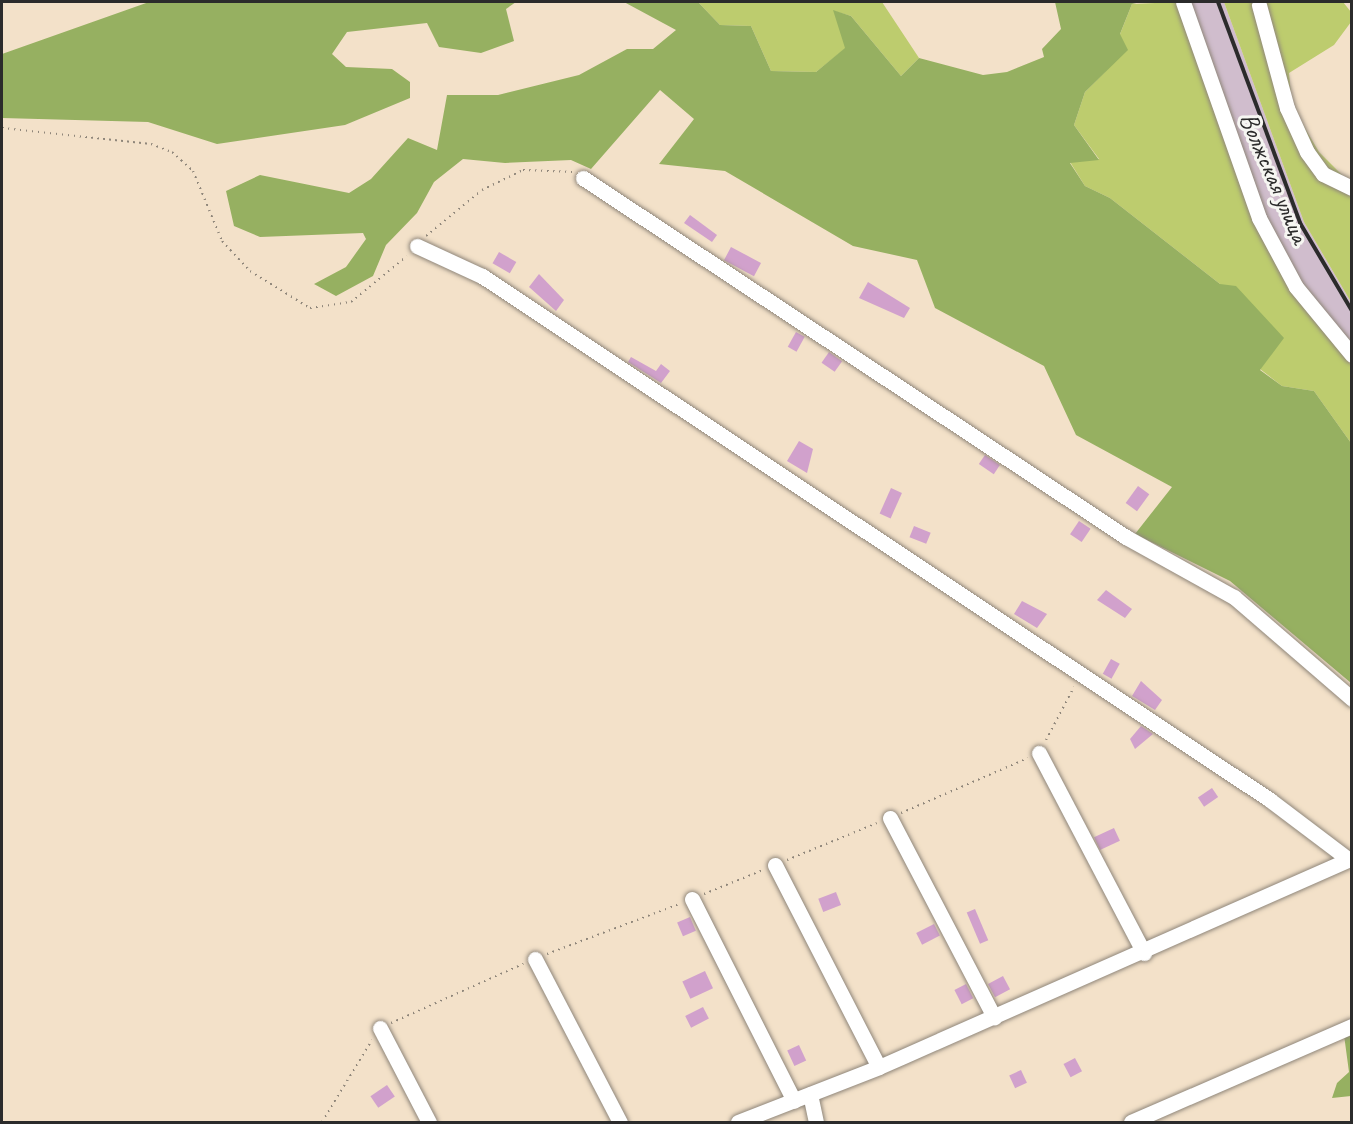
<!DOCTYPE html>
<meta charset="utf-8">
<style>
body{margin:0}
#map{position:relative;width:1353px;height:1124px;overflow:hidden;background:#f3e1c9;font-family:Caveat,sans-serif}
div>[style]{position:absolute}
[style*='--x']{left:calc(var(--x)*1px);top:calc(var(--y)*1px);width:calc(var(--w)*1px);rotate:calc(var(--a)*1deg)}
.industrial>*{inset:0;background:#d0bdcd}
.green>*{inset:0;background:#bdcc6e}
.forest>*{inset:0;background:#96b061}
.building>*{inset:0;background:#d1a1cc;transform-origin:0 0}
.path>*{height:2px;margin-top:-1px;transform-origin:0;background:repeating-linear-gradient(90deg,#8f867a 0 1.5px,transparent 0 6px)}
.roads{filter:drop-shadow(0 0 2px #8f867a) drop-shadow(0 0 2px #8f867a)}
.minor>*{height:15px;margin:-7.5px;padding:0 7.5px;transform-origin:7.5px;border-radius:7.5px;background:#fff}
.rail>*{height:4px;margin:-2px;padding:0 2px;transform-origin:2px;border-radius:2px;background:#2b2b2b}
span{translate:-50% -50%;white-space:nowrap;text-align:center;line-height:1.15;-webkit-text-stroke:6px #f6f6f2;paint-order:stroke}
.street-label{font-size:26px;color:#2b2b2b}
.frame{position:absolute;inset:0;border:3px solid #2b2b2b;pointer-events:none}
</style>
<div id="map">
<div class="industrial">
<i style="clip-path:polygon(1190px 2px,1224px 2px,1304px 222px,1351px 302px,1351px 346px,1302px 282px,1265px 216px)"></i>
</div>
<div class="green">
<i style="clip-path:polygon(698px 2px,882px 2px,919px 58px,901px 76px,851px 16px,834px 11px,846px 48px,816px 72px,771px 71px,751px 26px,720px 25px)"></i>
<i style="clip-path:polygon(1178px 2px,1292px 289px,1351px 365px,1351px 443px,1314px 391px,1282px 386px,1260px 369px,1220px 284px,1110px 198px,1085px 186px,1070px 162px,1099px 159px,1074px 125px,1085px 92px,1105px 72px,1132px 4px)"></i>
<i style="clip-path:polygon(1224px 2px,1343px 2px,1351px 12px,1351px 22px,1334px 45px,1289px 73px,1292px 106px,1319px 152px,1351px 184px,1351px 302px,1304px 222px)"></i>
</div>
<div class="forest">
<i style="clip-path:polygon(149px 2px,516px 2px,506px 9px,514px 41px,481px 53px,439px 47px,427px 23px,347px 32px,332px 54px,346px 67px,392px 69px,410px 82px,410px 98px,345px 125px,217px 144px,148px 122px,2px 118px,2px 54px)"></i>
<i style="clip-path:polygon(624px 2px,698px 2px,720px 25px,751px 26px,771px 71px,816px 72px,845px 48px,833px 10px,851px 16px,901px 76px,919px 58px,983px 75px,1007px 72px,1044px 57px,1042px 49px,1061px 29px,1055px 2px,1141px 2px,1132px 4px,1120px 34px,1128px 50px,1085px 92px,1074px 125px,1099px 160px,1070px 163px,1085px 186px,1110px 198px,1220px 284px,1236px 286px,1284px 338px,1260px 370px,1282px 386px,1314px 391px,1351px 443px,1351px 683px,1230px 581px,1135px 534px,1172px 487px,1076px 435px,1044px 366px,935px 308px,917px 260px,853px 246px,725px 171px,659px 164px,694px 119px,660px 90px,591px 169px,571px 160px,505px 163px,463px 159px,434px 182px,417px 213px,386px 245px,373px 276px,336px 296px,314px 284px,346px 267px,366px 239px,363px 233px,260px 237px,234px 226px,226px 191px,260px 175px,349px 193px,371px 179px,408px 138px,437px 150px,447px 95px,498px 95px,579px 75px,627px 49px,653px 49px,676px 30px)"></i>
<i style="clip-path:polygon(1351px 1024px,1351px 1096px,1332px 1098px,1337px 1083px,1349px 1072px,1344px 1035px)"></i>
</div>
<div class="building">
<i style="clip-path:polygon(690px 215px,717px 235px,712px 242px,684px 223px)"></i>
<i style="left:731px;top:247px;width:34px;height:15px;rotate:28deg"></i>
<i style="left:499px;top:252px;width:20px;height:13px;rotate:30deg"></i>
<i style="clip-path:polygon(539px 274px,564px 300px,556px 311px,529px 287px)"></i>
<i style="clip-path:polygon(868px 282px,910px 308px,904px 318px,859px 298px)"></i>
<i style="left:796px;top:332px;width:10px;height:17px;rotate:29deg"></i>
<i style="left:829px;top:352px;width:16px;height:13px;rotate:35deg"></i>
<i style="clip-path:polygon(631px 357px,656px 371px,661px 364px,670px 371px,661px 383px,628px 362px)"></i>
<i style="clip-path:polygon(799px 441px,813px 449px,807px 473px,787px 461px)"></i>
<i style="left:985px;top:455px;width:18px;height:11px;rotate:34deg"></i>
<i style="left:1138px;top:486px;width:14px;height:21px;rotate:36deg"></i>
<i style="left:891px;top:488px;width:12px;height:28px;rotate:24deg"></i>
<i style="left:1079px;top:521px;width:14px;height:16px;rotate:34deg"></i>
<i style="left:914px;top:526px;width:18px;height:12px;rotate:22deg"></i>
<i style="clip-path:polygon(1106px 590px,1132px 609px,1125px 618px,1097px 600px)"></i>
<i style="clip-path:polygon(1022px 601px,1047px 614px,1037px 628px,1014px 614px)"></i>
<i style="left:1111px;top:659px;width:10px;height:17px;rotate:29deg"></i>
<i style="clip-path:polygon(1141px 681px,1162px 700px,1155px 710px,1132px 696px)"></i>
<i style="clip-path:polygon(1141px 726px,1153px 734px,1135px 749px,1130px 739px)"></i>
<i style="left:1212px;top:788px;width:11px;height:17px;rotate:56deg"></i>
<i style="left:1114px;top:828px;width:14px;height:22px;rotate:65deg"></i>
<i style="left:836px;top:892px;width:14px;height:19px;rotate:69deg"></i>
<i style="left:975px;top:909px;width:34px;height:9px;rotate:67deg"></i>
<i style="left:690px;top:917px;width:15px;height:14px;rotate:67deg"></i>
<i style="left:934px;top:924px;width:13px;height:20px;rotate:63deg"></i>
<i style="left:705px;top:971px;width:19px;height:25px;rotate:65deg"></i>
<i style="left:1003px;top:976px;width:15px;height:17px;rotate:62deg"></i>
<i style="left:966px;top:984px;width:16px;height:13px;rotate:63deg"></i>
<i style="left:703px;top:1007px;width:13px;height:20px;rotate:63deg"></i>
<i style="left:799px;top:1045px;width:17px;height:13px;rotate:65deg"></i>
<i style="left:1075px;top:1058px;width:15px;height:13px;rotate:62deg"></i>
<i style="left:1021px;top:1070px;width:14px;height:13px;rotate:65deg"></i>
<i style="left:387px;top:1085px;width:14px;height:20px;rotate:56deg"></i>
</div>
<div class="path">
<i style="--x:2;--y:128;--w:150;--a:6.1"></i>
<i style="--x:151;--y:144;--w:22;--a:21"></i>
<i style="--x:172;--y:152;--w:28;--a:42"></i>
<i style="--x:193;--y:171;--w:76;--a:67.5"></i>
<i style="--x:222;--y:241;--w:41;--a:47"></i>
<i style="--x:250;--y:271;--w:70;--a:31.7"></i>
<i style="--x:310;--y:308;--w:41;--a:-8.3"></i>
<i style="--x:351;--y:302;--w:72;--a:-39.4"></i>
<i style="--x:426;--y:236;--w:72;--a:-39.4"></i>
<i style="--x:482;--y:190;--w:46;--a:-26"></i>
<i style="--x:523;--y:170;--w:49;--a:2.3"></i>
<i style="--x:1046;--y:740;--w:60;--a:-62.2"></i>
<i style="--x:901;--y:813;--w:138;--a:-23.4"></i>
<i style="--x:787;--y:860;--w:97;--a:-22.3"></i>
<i style="--x:704;--y:894;--w:64;--a:-22.1"></i>
<i style="--x:547;--y:954;--w:141;--a:-20.7"></i>
<i style="--x:391;--y:1023;--w:145;--a:-24.1"></i>
<i style="--x:322;--y:1122;--w:96;--a:-58.6"></i>
</div>
<div class="roads">
<div class="minor">
<i style="--x:1183;--y:2;--w:229;--a:70.6"></i>
<i style="--x:1259;--y:218;--w:78;--a:61.8"></i>
<i style="--x:1296;--y:287;--w:88;--a:50.5"></i>
<i style="--x:1259;--y:5;--w:107;--a:74.8"></i>
<i style="--x:1287;--y:108;--w:48;--a:65.6"></i>
<i style="--x:1307;--y:152;--w:27;--a:54"></i>
<i style="--x:1323;--y:174;--w:32;--a:26"></i>
<i style="--x:583;--y:178;--w:651;--a:33.47"></i>
<i style="--x:1126;--y:537;--w:124;--a:29.1"></i>
<i style="--x:1234;--y:597;--w:156;--a:40.8"></i>
<i style="--x:417;--y:246;--w:72;--a:24.8"></i>
<i style="--x:482;--y:276;--w:946;--a:33.62"></i>
<i style="--x:1270;--y:800;--w:98;--a:37.1"></i>
<i style="--x:1039;--y:753;--w:226;--a:62.3"></i>
<i style="--x:890;--y:818;--w:225;--a:62.4"></i>
<i style="--x:775;--y:865;--w:227;--a:62.8"></i>
<i style="--x:692;--y:899;--w:226;--a:63.2"></i>
<i style="--x:535;--y:959;--w:184;--a:62.5"></i>
<i style="--x:380;--y:1028;--w:106;--a:62.5"></i>
<i style="--x:810;--y:1094;--w:29;--a:78"></i>
<i style="--x:738;--y:1122;--w:151;--a:-21.3"></i>
<i style="--x:879;--y:1067;--w:517;--a:-23.84"></i>
<i style="--x:1131;--y:1122;--w:241;--a:-23.5"></i>
</div>
</div>
<div class="rail">
<i style="--x:1218;--y:2;--w:236;--a:69.6"></i>
<i style="--x:1300;--y:223;--w:102;--a:59.4"></i>
</div>
<div class="street-label">
<span style="left:1274px;top:178px;rotate:67deg">Волжская улица</span>
</div>
<div class="frame"></div>
</div>
